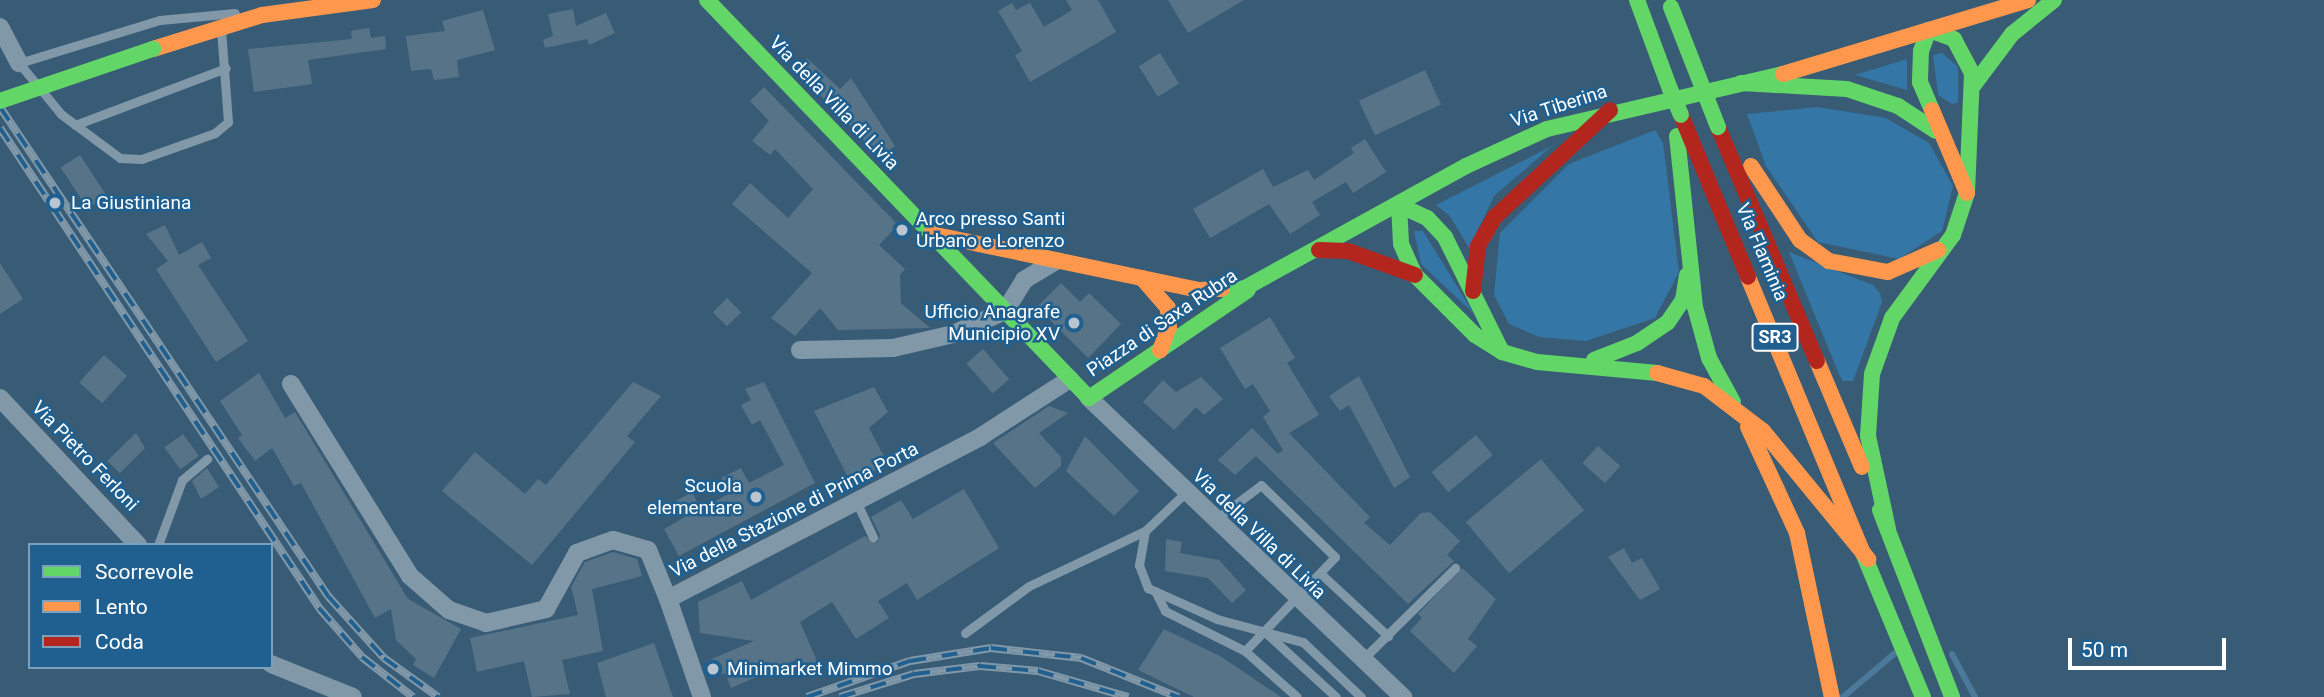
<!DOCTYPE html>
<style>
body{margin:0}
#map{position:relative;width:2324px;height:697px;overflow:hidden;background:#395c76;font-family:Roboto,sans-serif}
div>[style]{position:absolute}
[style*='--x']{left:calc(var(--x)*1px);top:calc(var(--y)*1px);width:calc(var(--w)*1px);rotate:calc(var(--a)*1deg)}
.green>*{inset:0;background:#3476a6}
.stream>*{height:6px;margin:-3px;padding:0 3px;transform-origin:3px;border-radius:3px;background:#4c7899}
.building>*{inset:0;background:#577388;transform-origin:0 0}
.lane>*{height:9px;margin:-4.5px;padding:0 4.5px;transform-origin:4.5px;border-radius:4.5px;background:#8198a9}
.street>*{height:18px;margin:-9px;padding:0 9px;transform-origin:9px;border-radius:9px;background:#8198a9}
.fast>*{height:16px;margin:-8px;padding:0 8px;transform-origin:8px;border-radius:8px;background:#63d668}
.slow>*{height:16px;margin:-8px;padding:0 8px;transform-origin:8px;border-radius:8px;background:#ff974d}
.jam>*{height:16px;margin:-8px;padding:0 8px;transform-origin:8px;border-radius:8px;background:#b3261e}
.rail>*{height:8px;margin-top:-4px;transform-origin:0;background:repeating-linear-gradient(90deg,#1f6090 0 16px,#8198a9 0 32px);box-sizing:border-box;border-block:2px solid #8198a9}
.fast-bridge>*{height:16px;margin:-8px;padding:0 8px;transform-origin:8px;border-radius:8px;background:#63d668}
.dots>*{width:19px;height:19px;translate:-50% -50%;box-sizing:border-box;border:4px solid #1f6090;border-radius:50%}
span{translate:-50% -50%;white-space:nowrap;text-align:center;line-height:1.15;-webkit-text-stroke:5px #1f6090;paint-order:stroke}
.shield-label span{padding:2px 5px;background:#1f6090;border:2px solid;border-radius:5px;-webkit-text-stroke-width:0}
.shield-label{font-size:18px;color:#fff;font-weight:700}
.street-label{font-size:19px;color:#fff}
.poi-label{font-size:19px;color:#fff}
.left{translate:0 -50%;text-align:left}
.right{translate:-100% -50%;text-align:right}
.legend{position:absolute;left:28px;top:543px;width:245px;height:126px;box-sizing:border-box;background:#1f6090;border:2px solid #79a0bc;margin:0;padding:9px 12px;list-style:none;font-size:21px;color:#fff}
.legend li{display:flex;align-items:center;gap:14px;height:35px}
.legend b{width:35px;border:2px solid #79a0bc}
.scale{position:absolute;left:2068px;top:638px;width:158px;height:32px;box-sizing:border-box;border:4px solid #fff;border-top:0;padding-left:9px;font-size:21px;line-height:24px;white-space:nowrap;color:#fff;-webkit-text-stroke:5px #1f6090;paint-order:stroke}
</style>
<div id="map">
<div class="green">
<i style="clip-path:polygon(1942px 53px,1958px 67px,1958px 102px,1952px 104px,1938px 95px,1933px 55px)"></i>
<i style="clip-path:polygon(1907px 59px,1907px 90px,1855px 75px)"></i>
<i style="clip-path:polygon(1817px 107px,1886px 118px,1929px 143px,1953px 186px,1942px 231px,1899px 259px,1818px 242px,1766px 166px,1747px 114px)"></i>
<i style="clip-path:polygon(1655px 130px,1663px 143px,1679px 272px,1655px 318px,1586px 341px,1539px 337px,1509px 324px,1494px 295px,1500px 233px,1569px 164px)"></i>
<i style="clip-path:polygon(1552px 146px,1494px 196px,1469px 248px,1450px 216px,1436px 205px)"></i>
<i style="clip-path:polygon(1414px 231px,1423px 231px,1474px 314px,1421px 264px)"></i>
<i style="clip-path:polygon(1789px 252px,1873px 285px,1880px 293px,1882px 302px,1853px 381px,1843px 381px,1839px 374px)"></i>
</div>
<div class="stream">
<i style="--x:1952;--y:654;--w:49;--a:61.9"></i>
<i style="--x:1843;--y:697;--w:68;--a:-40.2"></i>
</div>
<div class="building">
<i style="clip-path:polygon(1066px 0,1098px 0,1116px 32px,1030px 82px,1015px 55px,1022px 51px,998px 11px,1012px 3px,1016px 10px,1030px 3px,1044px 27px,1072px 10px)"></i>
<i style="clip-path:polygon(1168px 0,1244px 0,1188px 33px)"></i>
<i style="clip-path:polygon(573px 9px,576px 26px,606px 13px,615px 33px,589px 45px,587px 39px,545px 48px,543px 40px,553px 36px,548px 14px)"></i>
<i style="clip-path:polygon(483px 10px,495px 50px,457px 60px,459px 77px,434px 80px,431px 69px,411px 71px,406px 36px,445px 31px,442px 21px)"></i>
<i style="clip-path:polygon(369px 28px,371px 38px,385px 36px,386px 49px,308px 60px,312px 84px,254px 92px,248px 49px,352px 39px,351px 31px)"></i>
<i style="left:1160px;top:53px;width:36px;height:25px;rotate:58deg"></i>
<i style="clip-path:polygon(807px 58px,840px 89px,851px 78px,895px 146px,880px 157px,796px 70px)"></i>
<i style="left:1425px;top:70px;width:38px;height:73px;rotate:65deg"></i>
<i style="clip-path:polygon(764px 87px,898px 225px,879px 245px,905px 269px,900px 275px,901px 303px,930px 328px,838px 330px,820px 308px,795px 336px,771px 318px,812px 273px,732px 204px,750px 183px,788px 218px,813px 189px,775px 149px,770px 155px,752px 141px,769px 121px,750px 101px)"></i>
<i style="clip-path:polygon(1365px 139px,1386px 172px,1353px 193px,1346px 182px,1312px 202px,1320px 215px,1290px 234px,1269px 204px,1210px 238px,1193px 209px,1263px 169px,1273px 187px,1308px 170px,1314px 180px,1354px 153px,1351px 148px)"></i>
<i style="left:80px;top:155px;width:49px;height:23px;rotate:57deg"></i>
<i style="clip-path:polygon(165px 225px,179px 255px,202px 242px,211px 258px,198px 265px,248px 341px,216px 362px,156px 269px,168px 261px,146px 234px)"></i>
<i style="clip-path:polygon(0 263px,23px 299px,0 314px)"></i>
<i style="clip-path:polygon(1061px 283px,1080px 302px,1089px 293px,1121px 324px,1088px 358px,1037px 307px)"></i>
<i style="left:727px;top:298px;width:20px;height:20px;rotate:45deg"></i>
<i style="clip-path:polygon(1270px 317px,1295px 358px,1287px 363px,1319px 415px,1289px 433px,1370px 517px,1364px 523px,1390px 545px,1421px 513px,1430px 512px,1460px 541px,1447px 555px,1454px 561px,1408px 604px,1256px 456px,1235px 475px,1218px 460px,1252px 428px,1278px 454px,1283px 450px,1263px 417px,1270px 411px,1253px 384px,1245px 389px,1220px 348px)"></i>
<i style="left:983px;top:349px;width:40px;height:22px;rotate:49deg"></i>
<i style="left:104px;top:355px;width:31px;height:37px;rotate:42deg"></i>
<i style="clip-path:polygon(259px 373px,285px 418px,295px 412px,408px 599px,461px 629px,434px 678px,413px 665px,416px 659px,396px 640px,391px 609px,375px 618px,301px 483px,294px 486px,272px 448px,255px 461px,238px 438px,242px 435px,220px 401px)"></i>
<i style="clip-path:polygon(1359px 376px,1410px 477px,1394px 488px,1349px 405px,1340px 411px,1329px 396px)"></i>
<i style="clip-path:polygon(1201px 377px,1223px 399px,1204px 415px,1196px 407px,1174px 430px,1143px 402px,1163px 380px,1176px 392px)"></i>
<i style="clip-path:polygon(633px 382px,661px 396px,627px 436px,635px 442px,532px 565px,442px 491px,475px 452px,525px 494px,538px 479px,546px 485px)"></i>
<i style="clip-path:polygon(764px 382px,815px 483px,679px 556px,664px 529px,685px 517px,676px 501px,692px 492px,701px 509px,730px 493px,721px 478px,741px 468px,749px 483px,784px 465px,760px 420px,752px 425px,741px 405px,751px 400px,745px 389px)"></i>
<i style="clip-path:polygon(874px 387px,888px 412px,869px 428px,888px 464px,851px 483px,814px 411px)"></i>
<i style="clip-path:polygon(1049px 406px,1068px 413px,1039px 433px,1061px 457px,1061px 466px,1035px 488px,993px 443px)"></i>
<i style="clip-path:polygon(136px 433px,145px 448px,120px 473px,107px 461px)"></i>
<i style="left:183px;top:434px;width:27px;height:23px;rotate:54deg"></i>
<i style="left:1476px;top:435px;width:26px;height:58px;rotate:50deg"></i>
<i style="clip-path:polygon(1085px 436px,1139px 491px,1114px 516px,1066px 471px)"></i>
<i style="left:1598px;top:446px;width:30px;height:23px;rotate:42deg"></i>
<i style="left:1541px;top:459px;width:67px;height:98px;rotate:50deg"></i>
<i style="clip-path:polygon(207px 468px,219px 487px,201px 499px,192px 481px)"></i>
<i style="clip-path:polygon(964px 489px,999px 548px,917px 600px,907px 583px,878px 601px,889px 618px,856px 639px,832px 602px,800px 622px,818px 663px,803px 670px,798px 659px,731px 688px,725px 673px,714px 677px,707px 661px,754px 641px,700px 633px,698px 602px,742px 581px,751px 600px,865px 536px,877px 543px,880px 535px,871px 517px,901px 500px,913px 519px)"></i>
<i style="clip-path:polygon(1166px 539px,1182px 542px,1180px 553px,1219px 560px,1246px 590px,1232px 603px,1208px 578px,1165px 571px)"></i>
<i style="clip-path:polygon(1624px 548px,1632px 563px,1642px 558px,1660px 589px,1640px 600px,1608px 557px)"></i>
<i style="clip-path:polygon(613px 552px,637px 559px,642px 576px,592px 589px,603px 651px,562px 660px,570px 694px,532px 697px,524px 661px,477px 672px,470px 638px,578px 615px,571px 587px,585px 562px)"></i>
<i style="clip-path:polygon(1462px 568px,1496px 599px,1468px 639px,1477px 646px,1454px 673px,1410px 631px,1422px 618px,1418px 614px)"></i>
<i style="clip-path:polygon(1164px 629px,1220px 656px,1281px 697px,1194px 697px,1138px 670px)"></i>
<i style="clip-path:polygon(654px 643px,673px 697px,606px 697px,597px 663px)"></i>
</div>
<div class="lane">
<i style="--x:221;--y:29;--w:93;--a:85.7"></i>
<i style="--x:228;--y:122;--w:17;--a:140"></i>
<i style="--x:215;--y:133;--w:78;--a:160.6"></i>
<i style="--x:141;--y:159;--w:21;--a:-177"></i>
<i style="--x:120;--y:158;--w:74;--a:-143.3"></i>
<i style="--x:61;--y:114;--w:66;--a:-129.5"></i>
<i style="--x:19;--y:63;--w:147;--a:-17"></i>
<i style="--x:160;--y:20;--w:75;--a:-5.3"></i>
<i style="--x:75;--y:125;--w:161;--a:-20.7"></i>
<i style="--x:1186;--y:492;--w:57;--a:136.4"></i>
<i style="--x:1145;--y:531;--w:35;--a:100"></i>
<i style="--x:1139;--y:565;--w:25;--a:69"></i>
<i style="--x:1148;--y:588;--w:76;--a:24.2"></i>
<i style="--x:1217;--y:619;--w:89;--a:15"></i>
<i style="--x:1303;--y:642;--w:80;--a:43.5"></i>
<i style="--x:857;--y:503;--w:38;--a:65"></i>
<i style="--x:1216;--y:519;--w:56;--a:-37.1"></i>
<i style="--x:1261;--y:485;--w:103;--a:44.2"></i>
<i style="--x:1335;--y:557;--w:130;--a:133.8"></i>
<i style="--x:158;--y:545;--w:69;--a:-69.7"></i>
<i style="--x:182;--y:480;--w:33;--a:-40"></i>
<i style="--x:1320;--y:573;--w:93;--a:42.8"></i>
<i style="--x:1155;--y:591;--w:22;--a:63"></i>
<i style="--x:1165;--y:611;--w:89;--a:26.6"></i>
<i style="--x:1245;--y:651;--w:69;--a:41.5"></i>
<i style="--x:1265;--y:632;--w:96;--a:42.5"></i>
<i style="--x:965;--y:633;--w:79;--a:-36.3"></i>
<i style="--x:1029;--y:586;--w:128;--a:-25.4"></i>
<i style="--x:1362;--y:660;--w:131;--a:-44.7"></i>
</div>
<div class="street">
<i style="--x:0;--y:27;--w:41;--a:62.2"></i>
<i style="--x:800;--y:350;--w:93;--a:-1.2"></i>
<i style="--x:893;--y:348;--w:62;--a:-13.1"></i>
<i style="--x:953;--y:334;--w:57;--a:-23.9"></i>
<i style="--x:1005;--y:311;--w:36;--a:-58"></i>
<i style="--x:1024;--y:280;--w:37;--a:-31"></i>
<i style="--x:291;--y:384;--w:226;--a:58.2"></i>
<i style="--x:410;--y:576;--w:52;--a:41.1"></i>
<i style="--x:449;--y:610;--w:39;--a:19"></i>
<i style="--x:486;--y:623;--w:62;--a:-13.1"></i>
<i style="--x:546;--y:609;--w:64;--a:-61"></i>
<i style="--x:577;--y:553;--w:38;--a:-20"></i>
<i style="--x:613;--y:540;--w:36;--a:16"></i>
<i style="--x:648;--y:550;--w:53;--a:67.8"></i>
<i style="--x:668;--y:599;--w:352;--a:-27.4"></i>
<i style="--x:980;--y:437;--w:107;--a:-32.8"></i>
<i style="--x:0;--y:398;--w:202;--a:46.8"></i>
<i style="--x:1089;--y:398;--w:434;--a:43.6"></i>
<i style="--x:668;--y:599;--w:104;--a:70.9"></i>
<i style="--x:271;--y:664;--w:88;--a:21.9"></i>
</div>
<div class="fast">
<i style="--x:707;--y:0;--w:552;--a:46.18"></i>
<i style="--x:1089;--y:398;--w:192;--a:-34.2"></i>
<i style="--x:1637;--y:0;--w:95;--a:69.7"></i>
<i style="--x:1741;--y:83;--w:106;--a:3.2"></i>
<i style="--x:1847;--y:89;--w:54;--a:18.4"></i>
<i style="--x:1898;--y:106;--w:45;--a:33.3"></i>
<i style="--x:1973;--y:86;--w:65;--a:-53.1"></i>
<i style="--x:2012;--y:34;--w:54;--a:-39"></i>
<i style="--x:1677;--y:136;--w:172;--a:84"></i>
<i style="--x:1695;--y:307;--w:53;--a:74.6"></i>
<i style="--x:1709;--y:358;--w:50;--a:61.4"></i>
<i style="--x:1222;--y:289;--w:23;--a:-2"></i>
<i style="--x:1245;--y:288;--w:252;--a:-28.9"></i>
<i style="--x:1466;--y:166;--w:89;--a:-24.6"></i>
<i style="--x:1547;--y:129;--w:242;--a:-13.1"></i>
<i style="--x:1502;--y:352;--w:128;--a:-116.4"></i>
<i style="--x:1445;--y:237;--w:26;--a:-133"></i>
<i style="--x:1427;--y:218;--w:31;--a:-155"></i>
<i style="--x:1399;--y:205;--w:39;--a:87"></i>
<i style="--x:1401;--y:244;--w:34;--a:66"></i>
<i style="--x:1415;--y:275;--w:85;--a:45"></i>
<i style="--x:1475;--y:335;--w:32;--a:32"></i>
<i style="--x:1502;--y:352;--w:36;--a:16"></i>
<i style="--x:1537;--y:362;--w:121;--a:5.2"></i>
<i style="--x:1594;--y:360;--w:46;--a:-21.6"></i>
<i style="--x:1637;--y:343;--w:37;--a:-34"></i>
<i style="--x:1668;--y:322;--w:27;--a:-56"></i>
<i style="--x:1683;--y:300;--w:25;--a:-81"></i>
<i style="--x:1880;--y:510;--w:200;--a:68.9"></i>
<i style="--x:1888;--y:529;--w:95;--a:-102.1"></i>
<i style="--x:1868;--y:436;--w:62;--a:-86.3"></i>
<i style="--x:1872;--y:374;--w:59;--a:-70.3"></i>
<i style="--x:1892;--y:318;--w:103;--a:-53.7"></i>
<i style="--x:1953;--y:235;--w:44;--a:-71.6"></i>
<i style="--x:1967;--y:193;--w:120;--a:-87.6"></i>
<i style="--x:1972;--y:73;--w:38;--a:-118"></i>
<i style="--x:1954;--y:39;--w:27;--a:-160"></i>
<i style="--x:1929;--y:30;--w:22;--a:111"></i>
<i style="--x:1921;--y:51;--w:31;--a:92"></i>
<i style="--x:1920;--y:82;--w:30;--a:67"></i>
<i style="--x:1863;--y:553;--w:156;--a:67.4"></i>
</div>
<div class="slow">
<i style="--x:153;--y:49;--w:114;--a:-17.3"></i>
<i style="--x:262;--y:15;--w:112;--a:-7.7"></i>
<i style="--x:1783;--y:74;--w:256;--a:-16.8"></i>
<i style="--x:1932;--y:110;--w:90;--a:67.1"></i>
<i style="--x:1751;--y:166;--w:89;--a:56.5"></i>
<i style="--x:1800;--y:240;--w:36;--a:36"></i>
<i style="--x:1829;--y:261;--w:60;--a:10.6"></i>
<i style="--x:1888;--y:272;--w:55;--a:-23.7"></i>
<i style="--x:931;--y:234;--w:275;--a:11.8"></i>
<i style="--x:1200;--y:290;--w:22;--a:-3"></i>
<i style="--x:1748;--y:277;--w:299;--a:67.4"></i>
<i style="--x:1142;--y:278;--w:40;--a:49"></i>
<i style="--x:1168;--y:308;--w:19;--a:87"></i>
<i style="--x:1169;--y:327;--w:25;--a:111"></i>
<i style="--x:1817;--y:361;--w:115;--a:67"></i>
<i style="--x:1657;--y:373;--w:49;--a:15.5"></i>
<i style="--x:1704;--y:386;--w:74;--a:37.3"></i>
<i style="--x:1763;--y:431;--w:166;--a:50.6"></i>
<i style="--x:1748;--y:427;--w:117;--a:65.2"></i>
<i style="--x:1797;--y:533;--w:168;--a:78"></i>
</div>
<div class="jam">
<i style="--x:1681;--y:115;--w:175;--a:67.5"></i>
<i style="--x:1718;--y:127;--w:254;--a:67.1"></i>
<i style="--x:1319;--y:250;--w:29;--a:2"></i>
<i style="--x:1348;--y:251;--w:71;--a:19.7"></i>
<i style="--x:1473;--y:291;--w:45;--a:-83.7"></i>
<i style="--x:1478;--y:246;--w:34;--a:-60"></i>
<i style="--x:1495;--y:217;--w:157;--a:-42.9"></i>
</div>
<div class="rail">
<i style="--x:0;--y:107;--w:589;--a:56.15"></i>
<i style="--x:328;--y:596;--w:84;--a:47.9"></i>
<i style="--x:384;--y:658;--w:67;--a:35.8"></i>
<i style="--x:0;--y:128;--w:578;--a:56.36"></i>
<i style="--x:320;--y:609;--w:64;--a:48.8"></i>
<i style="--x:362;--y:657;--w:65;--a:38.1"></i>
<i style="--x:807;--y:697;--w:109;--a:-19.3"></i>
<i style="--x:910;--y:661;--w:82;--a:-9.1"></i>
<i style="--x:991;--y:648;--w:91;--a:6.3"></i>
<i style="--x:1081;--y:658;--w:105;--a:21.9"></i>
<i style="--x:840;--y:697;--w:77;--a:-17.3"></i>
<i style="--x:914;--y:674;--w:66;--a:-6.9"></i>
<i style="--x:980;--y:666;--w:58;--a:4.9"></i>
<i style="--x:1038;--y:671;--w:94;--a:16.1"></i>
</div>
<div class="fast-bridge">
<i style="--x:1671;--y:7;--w:129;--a:68.6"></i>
<i style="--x:1670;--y:89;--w:28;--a:67"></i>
<i style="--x:0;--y:101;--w:162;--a:-18.8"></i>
</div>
<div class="dots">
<i style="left:55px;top:203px;background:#bac6cf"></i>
<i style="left:902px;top:230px;background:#bac6cf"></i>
<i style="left:1074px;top:323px;background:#bac6cf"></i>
<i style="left:756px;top:497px;background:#bac6cf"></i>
<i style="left:713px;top:669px;background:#bac6cf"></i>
</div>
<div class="shield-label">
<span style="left:1775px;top:337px">SR3</span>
</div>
<div class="street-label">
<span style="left:834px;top:103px;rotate:46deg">Via della Villa di Livia</span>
<span style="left:1559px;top:106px;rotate:-18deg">Via Tiberina</span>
<span style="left:1762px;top:252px;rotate:67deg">Via Flaminia</span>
<span style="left:1162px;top:323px;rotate:-34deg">Piazza di Saxa Rubra</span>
<span style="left:85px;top:456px;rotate:46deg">Via Pietro Ferloni</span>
<span style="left:794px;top:510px;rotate:-27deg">Via della Stazione di Prima Porta</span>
<span style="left:1259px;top:534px;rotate:44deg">Via della Villa di Livia</span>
</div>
<div class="poi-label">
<span class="left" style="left:71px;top:203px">La Giustiniana</span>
<span class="left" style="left:916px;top:230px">Arco presso Santi<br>Urbano e Lorenzo</span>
<span class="right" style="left:1060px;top:323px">Ufficio Anagrafe<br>Municipio XV</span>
<span class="right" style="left:742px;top:497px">Scuola<br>elementare</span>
<span class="left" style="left:727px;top:669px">Minimarket Mimmo</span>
</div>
<ul class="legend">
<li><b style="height:9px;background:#63d668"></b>Scorrevole</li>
<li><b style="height:9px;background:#ff974d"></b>Lento</li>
<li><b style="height:9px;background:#b3261e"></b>Coda</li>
</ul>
<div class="scale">50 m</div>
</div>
